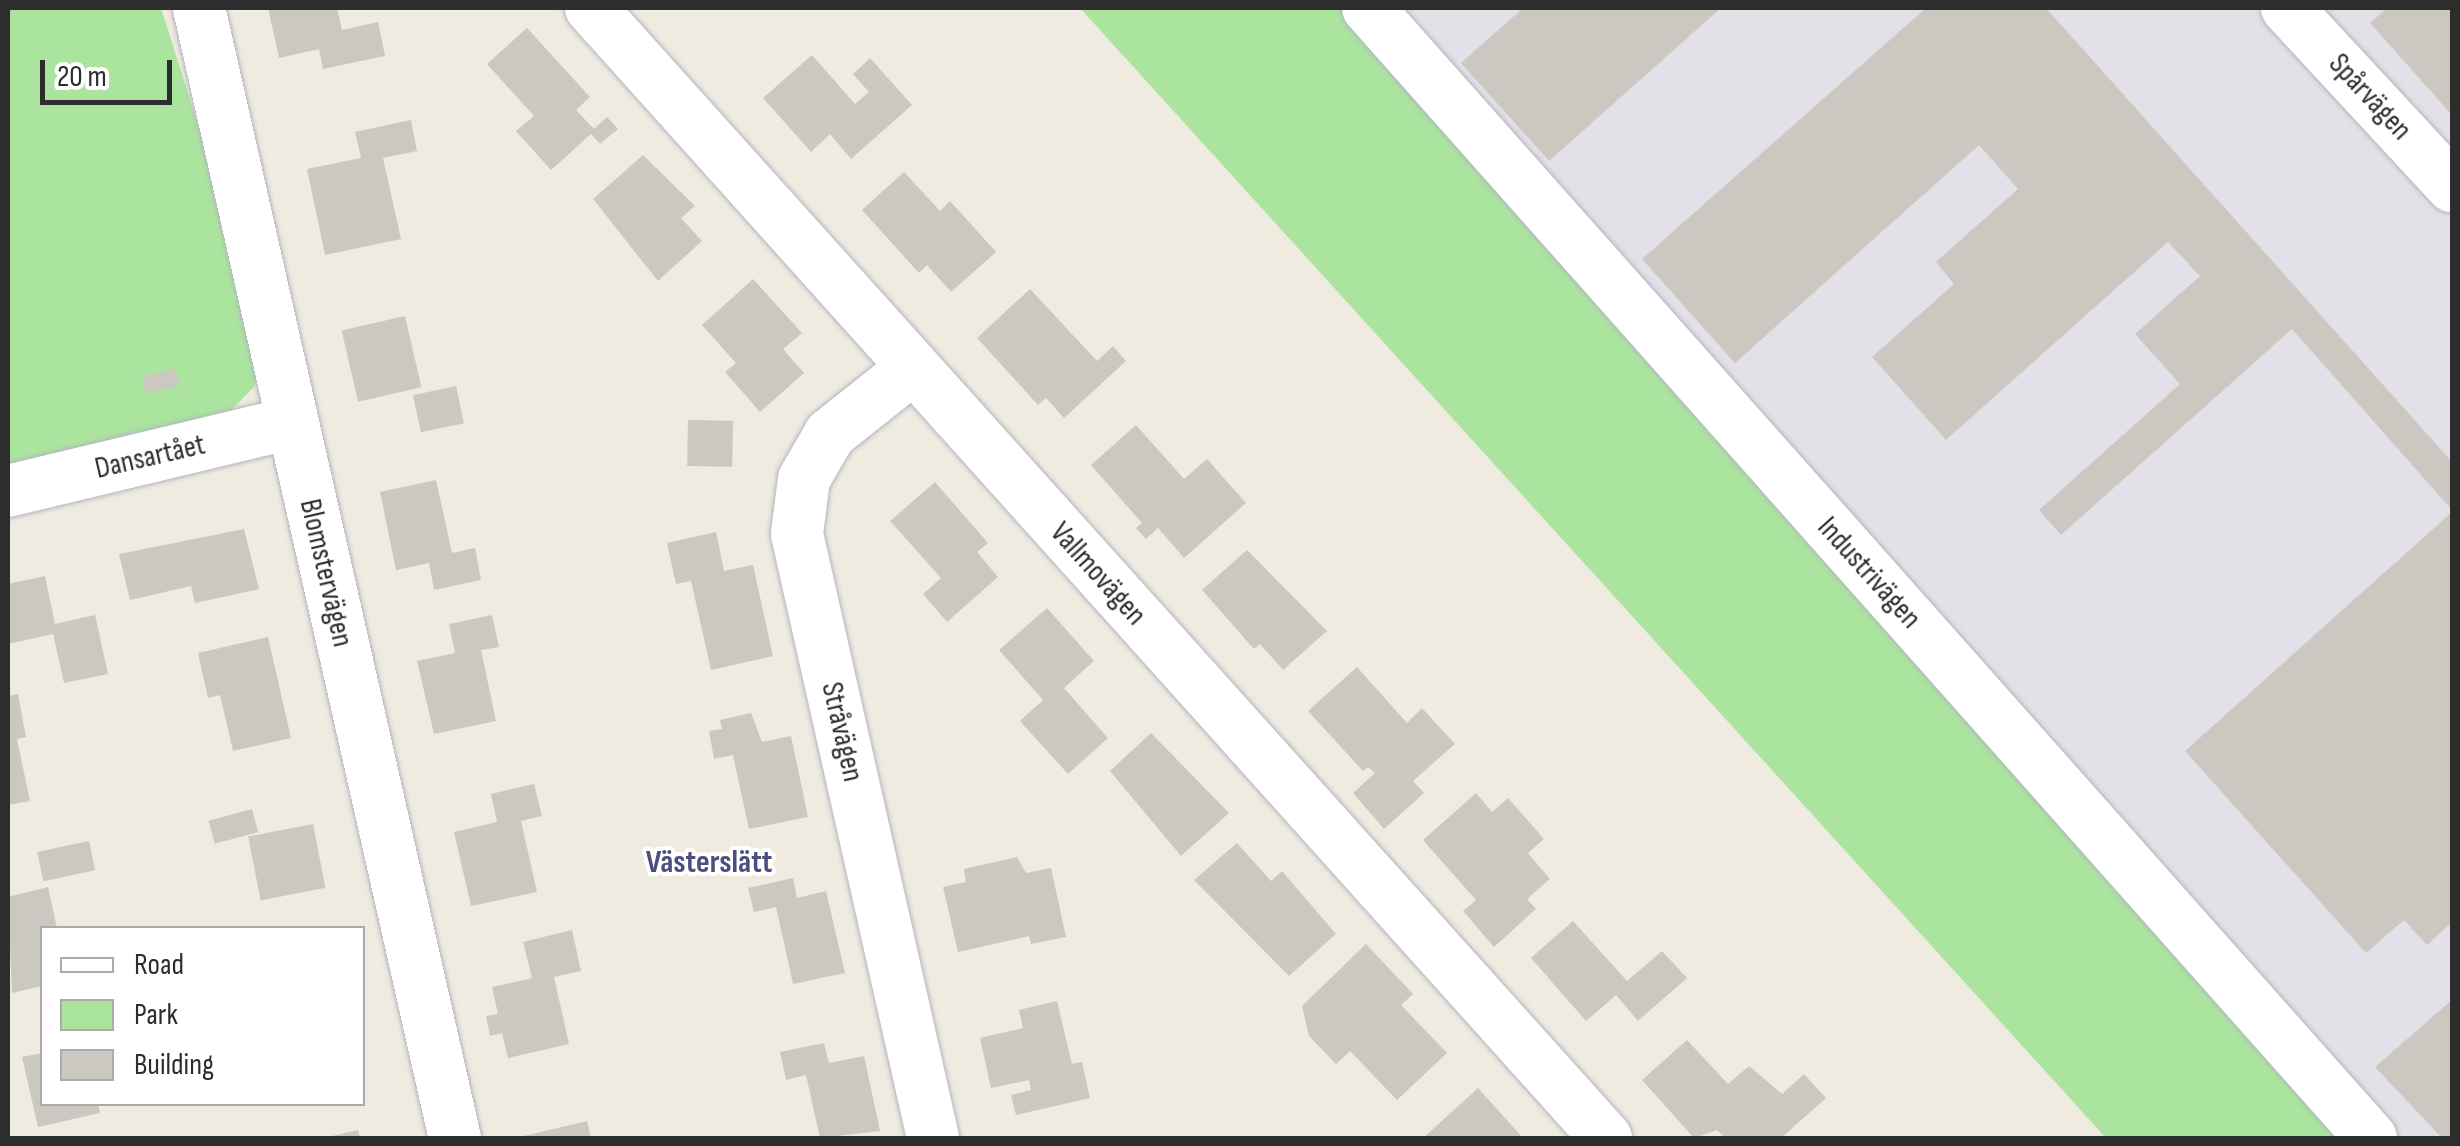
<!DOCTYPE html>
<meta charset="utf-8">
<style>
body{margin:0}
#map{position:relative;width:2460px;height:1146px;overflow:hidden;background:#efebe0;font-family:"Sofia Sans Condensed",sans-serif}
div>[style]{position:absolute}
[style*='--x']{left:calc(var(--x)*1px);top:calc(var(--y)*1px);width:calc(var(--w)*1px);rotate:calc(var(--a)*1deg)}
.industrial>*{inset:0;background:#e4e0e7}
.green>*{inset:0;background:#aae49e}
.building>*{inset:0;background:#cac8c0;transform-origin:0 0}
.roads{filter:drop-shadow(0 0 2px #b4b4c0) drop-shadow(0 0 2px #b4b4c0)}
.minor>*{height:52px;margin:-26px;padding:0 26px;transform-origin:26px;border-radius:26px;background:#fff}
span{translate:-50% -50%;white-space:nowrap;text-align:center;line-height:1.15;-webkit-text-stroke:8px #fff;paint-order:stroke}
.street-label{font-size:30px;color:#2d2d2d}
.neighbourhood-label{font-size:32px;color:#4d4e7f;font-weight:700}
.frame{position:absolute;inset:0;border:10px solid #2d2d2d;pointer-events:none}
.legend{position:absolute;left:40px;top:926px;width:325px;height:180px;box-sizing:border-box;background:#fff;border:2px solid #ababab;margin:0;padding:12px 18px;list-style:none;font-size:30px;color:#2d2d2d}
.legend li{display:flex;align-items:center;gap:20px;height:50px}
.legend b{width:50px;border:2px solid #ababab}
.scale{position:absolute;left:40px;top:60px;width:132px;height:45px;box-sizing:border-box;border:5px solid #2d2d2d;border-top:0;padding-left:12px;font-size:30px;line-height:35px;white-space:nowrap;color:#2d2d2d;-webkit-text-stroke:8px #fff;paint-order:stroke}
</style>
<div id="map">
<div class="industrial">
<i style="clip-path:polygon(1339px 8px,2452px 8px,2452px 1138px,2366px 1138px)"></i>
</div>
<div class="green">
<i style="clip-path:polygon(8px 8px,161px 8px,269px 348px,254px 387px,213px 428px,8px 476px)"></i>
<i style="clip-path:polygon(1080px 8px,1368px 8px,2371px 1138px,2106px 1138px)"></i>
</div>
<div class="building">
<i style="clip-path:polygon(268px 8px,337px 8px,342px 30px,378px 22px,385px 56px,323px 69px,319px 49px,279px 58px)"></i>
<i style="clip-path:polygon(1523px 8px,1721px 8px,1549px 161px,1461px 63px)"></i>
<i style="clip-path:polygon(1926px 8px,2046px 8px,2452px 462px,2452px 510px,2292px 329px,2061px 535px,2039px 510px,2180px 384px,2135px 334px,2200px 276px,2168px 242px,1946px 440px,1872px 357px,1954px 284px,1936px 262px,2018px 189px,1979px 145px,1735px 363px,1642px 259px)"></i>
<i style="clip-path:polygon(2387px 8px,2452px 8px,2452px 115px,2370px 23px)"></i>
<i style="clip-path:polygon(527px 28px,590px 97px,576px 110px,594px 129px,607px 117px,618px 129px,600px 144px,591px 134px,551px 170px,516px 131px,534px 116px,487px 64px)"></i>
<i style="clip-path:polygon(812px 55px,855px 104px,869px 92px,853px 74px,870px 58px,912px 105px,851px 159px,830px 134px,811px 152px,763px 98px)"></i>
<i style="clip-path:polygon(411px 120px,417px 151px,383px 158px,401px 239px,325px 255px,307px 169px,361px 158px,355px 132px)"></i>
<i style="clip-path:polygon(643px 155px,695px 206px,681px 218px,702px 241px,658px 281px,593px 199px)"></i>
<i style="clip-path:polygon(904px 172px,940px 211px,950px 201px,996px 252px,951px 292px,927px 265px,919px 273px,862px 210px)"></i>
<i style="clip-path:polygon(753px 279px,802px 333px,783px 349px,804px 373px,760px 412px,725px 372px,736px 363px,702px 325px)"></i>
<i style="clip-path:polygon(1030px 289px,1097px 361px,1113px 346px,1126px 361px,1064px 418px,1046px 398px,1038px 405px,977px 338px)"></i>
<i style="left:405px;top:316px;width:73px;height:65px;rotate:77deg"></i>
<i style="left:176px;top:369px;width:17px;height:35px;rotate:77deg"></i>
<i style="left:456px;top:386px;width:38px;height:44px;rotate:78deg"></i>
<i style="left:688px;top:420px;width:45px;height:46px;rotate:1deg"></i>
<i style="clip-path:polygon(1136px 425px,1184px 479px,1207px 459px,1246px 503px,1184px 558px,1158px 528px,1146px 539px,1136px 528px,1142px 523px,1091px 465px)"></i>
<i style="clip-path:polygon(436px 480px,452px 553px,475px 548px,481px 580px,434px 590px,429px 563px,396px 570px,380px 492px)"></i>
<i style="clip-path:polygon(935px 482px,988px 543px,977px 552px,998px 577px,947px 622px,923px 594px,941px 578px,890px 521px)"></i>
<i style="clip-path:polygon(2452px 512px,2452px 922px,2427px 945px,2404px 920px,2366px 953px,2185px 751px)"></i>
<i style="clip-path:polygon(244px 529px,259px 589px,195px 603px,191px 586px,130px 600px,119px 554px)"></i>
<i style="clip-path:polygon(716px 532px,724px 571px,753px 565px,773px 656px,711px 670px,691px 581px,676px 584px,667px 543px)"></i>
<i style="clip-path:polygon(1247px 550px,1327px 631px,1283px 670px,1260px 644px,1254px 649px,1202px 590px)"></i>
<i style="clip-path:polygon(45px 576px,55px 624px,95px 615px,108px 674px,64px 683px,53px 634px,8px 644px,8px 584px)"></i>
<i style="clip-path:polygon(1047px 608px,1094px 661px,1064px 688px,1108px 738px,1068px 774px,1020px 721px,1043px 700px,999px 650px)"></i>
<i style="clip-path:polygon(492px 615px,499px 647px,481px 650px,496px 721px,434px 734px,417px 661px,455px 653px,449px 624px)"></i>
<i style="clip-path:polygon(268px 637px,291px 738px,233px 751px,220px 695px,208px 698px,198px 653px)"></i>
<i style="clip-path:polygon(1357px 667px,1407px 723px,1422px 708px,1455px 744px,1413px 781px,1424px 793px,1384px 829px,1353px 793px,1375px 773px,1368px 767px,1363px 771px,1308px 711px)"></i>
<i style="clip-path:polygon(18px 694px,26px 737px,17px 739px,30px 801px,8px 805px,8px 696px)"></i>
<i style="clip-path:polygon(751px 713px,762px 742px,791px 736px,808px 817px,749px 829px,733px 755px,714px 759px,709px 731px,722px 729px,720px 720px)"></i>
<i style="clip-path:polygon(1151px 733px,1229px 813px,1181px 856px,1110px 771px)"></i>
<i style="clip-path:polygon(534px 784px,542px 816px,521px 821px,537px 892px,471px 906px,454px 832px,497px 822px,491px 794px)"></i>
<i style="clip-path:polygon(1476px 793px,1492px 812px,1508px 798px,1544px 839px,1528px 853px,1550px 879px,1527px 899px,1536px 909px,1494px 947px,1463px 911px,1476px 900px,1423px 840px)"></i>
<i style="left:252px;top:809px;width:24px;height:45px;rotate:75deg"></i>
<i style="left:313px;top:824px;width:65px;height:66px;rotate:79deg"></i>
<i style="left:89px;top:841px;width:30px;height:53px;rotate:78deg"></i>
<i style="clip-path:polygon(1237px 843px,1271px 881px,1282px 871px,1336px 934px,1289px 976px,1194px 880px)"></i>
<i style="clip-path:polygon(1017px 857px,1026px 873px,1051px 868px,1066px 937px,1031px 944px,1029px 936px,958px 952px,943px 887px,966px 882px,964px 869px)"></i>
<i style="clip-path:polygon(793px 878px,797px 898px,826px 891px,845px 973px,793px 984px,776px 907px,754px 912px,748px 888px)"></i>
<i style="clip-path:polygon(48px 887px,57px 928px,42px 928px,42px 986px,12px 993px,8px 897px)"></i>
<i style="clip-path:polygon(1573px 921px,1627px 981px,1662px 951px,1687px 978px,1638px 1021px,1616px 995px,1586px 1021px,1531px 958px)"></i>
<i style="clip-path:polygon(572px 930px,581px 971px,554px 977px,569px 1044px,508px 1058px,502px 1033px,490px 1036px,486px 1016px,498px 1014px,492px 987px,532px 978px,523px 942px)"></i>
<i style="clip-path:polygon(1366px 944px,1413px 994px,1401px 1005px,1447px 1053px,1397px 1100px,1350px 1051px,1336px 1064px,1309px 1036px,1302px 1006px)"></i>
<i style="clip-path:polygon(2452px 1000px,2452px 1138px,2442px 1138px,2375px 1067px)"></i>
<i style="clip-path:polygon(1057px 1001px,1072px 1064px,1082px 1062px,1090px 1098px,1016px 1115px,1011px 1095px,1031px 1090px,1029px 1080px,991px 1088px,980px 1038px,1023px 1028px,1019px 1010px)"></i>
<i style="clip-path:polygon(1687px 1040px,1728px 1084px,1749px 1066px,1782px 1094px,1804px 1074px,1826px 1098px,1781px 1138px,1725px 1138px,1717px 1130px,1694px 1138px,1642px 1080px)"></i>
<i style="clip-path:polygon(824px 1043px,829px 1063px,864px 1056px,880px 1131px,820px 1138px,806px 1075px,786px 1080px,780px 1052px)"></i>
<i style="clip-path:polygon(42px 1053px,42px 1104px,98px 1104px,100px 1113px,38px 1127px,22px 1057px)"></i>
<i style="clip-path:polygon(1478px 1088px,1523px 1138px,1423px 1138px)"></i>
<i style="clip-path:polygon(587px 1121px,591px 1138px,520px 1138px,520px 1137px)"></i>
<i style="clip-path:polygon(358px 1130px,360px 1138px,328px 1138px,328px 1137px)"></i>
</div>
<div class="roads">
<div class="minor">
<i style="--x:199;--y:8;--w:1159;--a:77.24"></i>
<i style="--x:591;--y:8;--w:1519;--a:48.07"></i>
<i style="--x:1368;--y:8;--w:1511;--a:48.41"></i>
<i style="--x:2287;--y:8;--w:243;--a:47.2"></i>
<i style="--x:913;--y:368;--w:106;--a:141.5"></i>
<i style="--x:830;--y:434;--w:52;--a:120"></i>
<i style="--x:804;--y:479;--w:55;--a:97.3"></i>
<i style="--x:797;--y:534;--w:619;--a:77.31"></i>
<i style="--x:8;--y:491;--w:292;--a:-13.5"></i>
</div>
</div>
<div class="street-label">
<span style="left:2370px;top:97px;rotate:47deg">Spårvägen</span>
<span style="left:150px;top:457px;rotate:-13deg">Dansartået</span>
<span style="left:326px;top:573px;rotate:77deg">Blomstervägen</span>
<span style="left:1869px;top:573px;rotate:48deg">Industrivägen</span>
<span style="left:1098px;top:574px;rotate:48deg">Vallmovägen</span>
<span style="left:842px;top:732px;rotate:77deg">Stråvägen</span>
</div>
<div class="neighbourhood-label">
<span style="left:709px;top:863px">Västerslätt</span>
</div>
<div class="frame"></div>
<ul class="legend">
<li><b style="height:12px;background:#fff"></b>Road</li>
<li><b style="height:28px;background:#aae49e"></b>Park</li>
<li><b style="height:28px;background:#cac8c0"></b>Building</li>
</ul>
<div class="scale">20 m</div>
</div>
